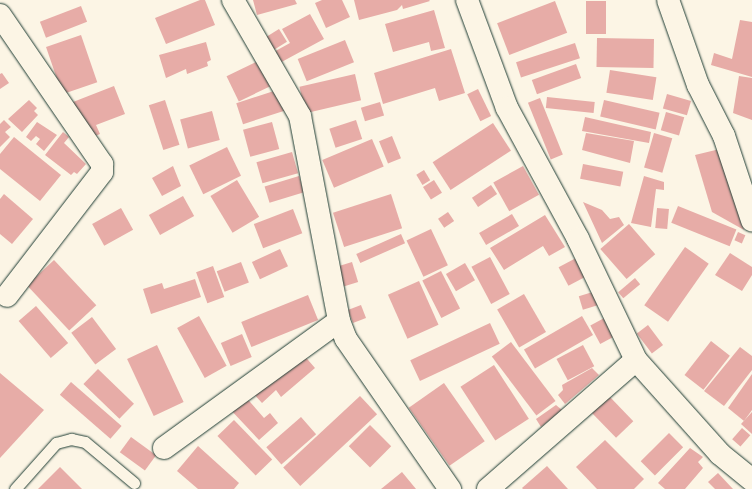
<!DOCTYPE html>
<style>
body{margin:0}
#map{position:relative;width:752px;height:489px;overflow:hidden;background:#fcf5e5;font-family:Caveat,sans-serif}
div>[style]{position:absolute}
[style*='--x']{left:calc(var(--x)*1px);top:calc(var(--y)*1px);width:calc(var(--w)*1px);rotate:calc(var(--a)*1deg)}
.building>*{inset:0;background:#e7aca7;transform-origin:0 0}
.roads{filter:drop-shadow(0 0 1px #1f3d34) drop-shadow(0 0 1px #1f3d34)}
.lane>*{height:11px;margin:-5.5px;padding:0 5.5px;transform-origin:5.5px;border-radius:5.5px;background:#fcf5e5}
.street>*{height:22px;margin:-11px;padding:0 11px;transform-origin:11px;border-radius:11px;background:#fcf5e5}
span{translate:-50% -50%;white-space:nowrap;text-align:center;line-height:1.15;-webkit-text-stroke:3px #fcf5e5;paint-order:stroke}
</style>
<div id="map">
<div class="building">
<i style="clip-path:polygon(200px 0,205px 0,215px 25px,166px 44px,155px 18px)"></i>
<i style="clip-path:polygon(253px 0,295px 0,297px 4px,257px 15px)"></i>
<i style="clip-path:polygon(322px 0,342px 0,350px 17px,326px 28px,315px 3px)"></i>
<i style="clip-path:polygon(354px 0,429px 0,430px 1px,403px 9px,402px 5px,397px 10px,359px 20px)"></i>
<i style="left:555px;top:1px;width:34px;height:62px;rotate:69deg"></i>
<i style="left:586px;top:1px;width:20px;height:33px"></i>
<i style="left:81px;top:6px;width:17px;height:44px;rotate:69deg"></i>
<i style="clip-path:polygon(434px 10px,445px 48px,431px 51px,429px 42px,393px 52px,385px 24px)"></i>
<i style="clip-path:polygon(310px 14px,324px 39px,276px 65px,270px 54px,290px 43px,282px 29px)"></i>
<i style="clip-path:polygon(740px 20px,752px 22px,752px 77px,711px 65px,714px 53px,732px 59px)"></i>
<i style="left:279px;top:29px;width:15px;height:20px;rotate:58deg"></i>
<i style="left:81px;top:35px;width:50px;height:37px;rotate:71deg"></i>
<i style="left:597px;top:38px;width:57px;height:29px;rotate:1deg"></i>
<i style="left:345px;top:40px;width:24px;height:51px;rotate:68deg"></i>
<i style="clip-path:polygon(206px 42px,211px 60px,207px 62px,208px 66px,187px 74px,186px 69px,166px 78px,159px 55px)"></i>
<i style="left:575px;top:43px;width:16px;height:62px;rotate:72deg"></i>
<i style="clip-path:polygon(451px 49px,465px 93px,439px 101px,435px 88px,383px 104px,374px 73px)"></i>
<i style="left:258px;top:61px;width:28px;height:35px;rotate:64deg"></i>
<i style="left:576px;top:64px;width:15px;height:47px;rotate:70deg"></i>
<i style="left:610px;top:70px;width:47px;height:23px;rotate:9deg"></i>
<i style="clip-path:polygon(2px 73px,9px 83px,0 89px,0 74px)"></i>
<i style="left:355px;top:74px;width:27px;height:57px;rotate:77deg"></i>
<i style="clip-path:polygon(739px 76px,752px 78px,752px 120px,733px 113px)"></i>
<i style="clip-path:polygon(114px 86px,125px 114px,96px 125px,100px 134px,90px 138px,73px 102px)"></i>
<i style="left:280px;top:89px;width:22px;height:46px;rotate:72deg"></i>
<i style="left:478px;top:89px;width:30px;height:12px;rotate:64deg"></i>
<i style="left:667px;top:94px;width:25px;height:15px;rotate:16deg"></i>
<i style="left:547px;top:97px;width:48px;height:11px;rotate:6deg"></i>
<i style="left:540px;top:98px;width:61px;height:13px;rotate:68deg"></i>
<i style="clip-path:polygon(29px 100px,37px 108px,34px 111px,38px 115px,22px 132px,8px 119px)"></i>
<i style="left:165px;top:100px;width:47px;height:17px;rotate:72deg"></i>
<i style="left:604px;top:100px;width:57px;height:17px;rotate:13deg"></i>
<i style="left:380px;top:102px;width:14px;height:20px;rotate:73deg"></i>
<i style="left:212px;top:111px;width:30px;height:33px;rotate:75deg"></i>
<i style="left:666px;top:112px;width:19px;height:19px;rotate:16deg"></i>
<i style="clip-path:polygon(585px 117px,651px 132px,649px 143px,582px 131px)"></i>
<i style="clip-path:polygon(4px 120px,11px 127px,5px 132px,10px 137px,0 147px,0 124px)"></i>
<i style="left:356px;top:120px;width:20px;height:28px;rotate:72deg"></i>
<i style="clip-path:polygon(37px 122px,57px 135px,44px 151px,36px 144px,40px 139px,36px 136px,31px 141px,26px 137px)"></i>
<i style="left:272px;top:122px;width:28px;height:30px;rotate:75deg"></i>
<i style="left:493px;top:123px;width:33px;height:72px;rotate:57deg"></i>
<i style="clip-path:polygon(63px 132px,69px 137px,64px 143px,86px 164px,77px 174px,74px 172px,71px 175px,45px 155px)"></i>
<i style="clip-path:polygon(586px 133px,634px 141px,630px 163px,582px 150px)"></i>
<i style="left:654px;top:133px;width:19px;height:36px;rotate:16deg"></i>
<i style="left:392px;top:136px;width:24px;height:14px;rotate:68deg"></i>
<i style="clip-path:polygon(14px 137px,61px 175px,40px 201px,0 169px,0 154px)"></i>
<i style="left:372px;top:139px;width:30px;height:54px;rotate:67deg"></i>
<i style="left:227px;top:147px;width:32px;height:42px;rotate:64deg"></i>
<i style="clip-path:polygon(724px 148px,744px 230px,712px 212px,695px 155px)"></i>
<i style="left:292px;top:152px;width:22px;height:37px;rotate:74deg"></i>
<i style="left:583px;top:164px;width:41px;height:15px;rotate:11deg"></i>
<i style="clip-path:polygon(173px 166px,181px 186px,162px 196px,152px 178px)"></i>
<i style="left:523px;top:166px;width:33px;height:34px;rotate:61deg"></i>
<i style="left:424px;top:170px;width:12px;height:9px;rotate:59deg"></i>
<i style="left:299px;top:176px;width:17px;height:36px;rotate:73deg"></i>
<i style="clip-path:polygon(644px 176px,664px 182px,664px 190px,656px 189px,651px 227px,631px 223px)"></i>
<i style="left:237px;top:180px;width:43px;height:31px;rotate:59deg"></i>
<i style="left:434px;top:180px;width:15px;height:13px;rotate:58deg"></i>
<i style="left:491px;top:185px;width:11px;height:23px;rotate:56deg"></i>
<i style="clip-path:polygon(4px 194px,33px 219px,12px 244px,0 234px,0 199px)"></i>
<i style="left:391px;top:194px;width:36px;height:61px;rotate:72deg"></i>
<i style="left:183px;top:196px;width:23px;height:39px;rotate:61deg"></i>
<i style="clip-path:polygon(583px 202px,602px 210px,610px 219px,619px 217px,624px 225px,602px 243px)"></i>
<i style="left:678px;top:206px;width:63px;height:18px;rotate:22deg"></i>
<i style="left:121px;top:208px;width:25px;height:33px;rotate:61deg"></i>
<i style="left:657px;top:208px;width:12px;height:20px;rotate:5deg"></i>
<i style="left:293px;top:209px;width:26px;height:42px;rotate:69deg"></i>
<i style="left:448px;top:212px;width:11px;height:12px;rotate:56deg"></i>
<i style="left:512px;top:214px;width:14px;height:38px;rotate:60deg"></i>
<i style="clip-path:polygon(545px 215px,565px 247px,549px 256px,543px 246px,504px 270px,490px 248px)"></i>
<i style="left:629px;top:224px;width:40px;height:38px;rotate:49deg"></i>
<i style="left:431px;top:229px;width:40px;height:27px;rotate:65deg"></i>
<i style="left:738px;top:232px;width:8px;height:9px;rotate:23deg"></i>
<i style="left:401px;top:234px;width:10px;height:49px;rotate:66deg"></i>
<i style="left:685px;top:247px;width:29px;height:71px;rotate:35deg"></i>
<i style="left:280px;top:249px;width:19px;height:31px;rotate:65deg"></i>
<i style="clip-path:polygon(730px 253px,752px 267px,752px 275px,742px 291px,715px 275px)"></i>
<i style="left:490px;top:257px;width:42px;height:21px;rotate:62deg"></i>
<i style="left:578px;top:257px;width:21px;height:22px;rotate:62deg"></i>
<i style="left:54px;top:260px;width:62px;height:37px;rotate:47deg"></i>
<i style="left:241px;top:262px;width:22px;height:26px;rotate:69deg"></i>
<i style="left:352px;top:262px;width:21px;height:16px;rotate:73deg"></i>
<i style="left:465px;top:263px;width:20px;height:22px;rotate:60deg"></i>
<i style="left:213px;top:266px;width:33px;height:18px;rotate:70deg"></i>
<i style="left:441px;top:271px;width:42px;height:21px;rotate:63deg"></i>
<i style="left:635px;top:278px;width:8px;height:22px;rotate:50deg"></i>
<i style="clip-path:polygon(195px 279px,201px 297px,151px 314px,143px 289px,162px 283px,164px 289px)"></i>
<i style="left:419px;top:281px;width:48px;height:34px;rotate:66deg"></i>
<i style="left:596px;top:291px;width:14px;height:18px;rotate:73deg"></i>
<i style="left:524px;top:294px;width:44px;height:31px;rotate:60deg"></i>
<i style="left:308px;top:295px;width:27px;height:72px;rotate:68deg"></i>
<i style="left:361px;top:305px;width:14px;height:14px;rotate:69deg"></i>
<i style="left:36px;top:306px;width:49px;height:23px;rotate:49deg"></i>
<i style="left:199px;top:316px;width:57px;height:25px;rotate:61deg"></i>
<i style="left:582px;top:316px;width:22px;height:67px;rotate:60deg"></i>
<i style="left:608px;top:316px;width:21px;height:20px;rotate:62deg"></i>
<i style="left:92px;top:317px;width:40px;height:26px;rotate:53deg"></i>
<i style="left:490px;top:323px;width:23px;height:88px;rotate:65deg"></i>
<i style="left:648px;top:325px;width:25px;height:14px;rotate:53deg"></i>
<i style="left:242px;top:334px;width:25px;height:23px;rotate:67deg"></i>
<i style="left:711px;top:341px;width:24px;height:43px;rotate:38deg"></i>
<i style="left:511px;top:342px;width:74px;height:24px;rotate:53deg"></i>
<i style="left:157px;top:345px;width:63px;height:33px;rotate:65deg"></i>
<i style="left:583px;top:345px;width:24px;height:30px;rotate:62deg"></i>
<i style="clip-path:polygon(740px 347px,752px 356px,752px 370px,724px 406px,704px 391px)"></i>
<i style="clip-path:polygon(302px 353px,315px 368px,281px 397px,276px 390px,262px 403px,252px 392px)"></i>
<i style="left:494px;top:365px;width:64px;height:40px;rotate:57deg"></i>
<i style="clip-path:polygon(592px 368px,599px 375px,565px 404px,558px 395px,563px 390px,562px 385px)"></i>
<i style="left:98px;top:369px;width:50px;height:21px;rotate:44deg"></i>
<i style="clip-path:polygon(0 373px,44px 410px,0 458px)"></i>
<i style="clip-path:polygon(752px 374px,752px 410px,744px 421px,728px 408px)"></i>
<i style="left:71px;top:382px;width:67px;height:17px;rotate:41deg"></i>
<i style="left:444px;top:383px;width:71px;height:43px;rotate:55deg"></i>
<i style="clip-path:polygon(244px 395px,264px 418px,270px 413px,278px 423px,259px 440px,228px 407px)"></i>
<i style="left:360px;top:396px;width:25px;height:105px;rotate:47deg"></i>
<i style="left:609px;top:396px;width:35px;height:24px;rotate:46deg"></i>
<i style="clip-path:polygon(556px 405px,562px 410px,541px 427px,536px 419px)"></i>
<i style="clip-path:polygon(752px 412px,752px 434px,741px 424px)"></i>
<i style="left:301px;top:417px;width:23px;height:46px;rotate:49deg"></i>
<i style="left:234px;top:420px;width:55px;height:23px;rotate:46deg"></i>
<i style="left:370px;top:425px;width:30px;height:30px;rotate:45deg"></i>
<i style="left:742px;top:428px;width:11px;height:15px;rotate:41deg"></i>
<i style="left:669px;top:433px;width:20px;height:40px;rotate:45deg"></i>
<i style="left:131px;top:437px;width:31px;height:19px;rotate:36deg"></i>
<i style="clip-path:polygon(605px 440px,644px 479px,634px 489px,597px 489px,576px 467px)"></i>
<i style="clip-path:polygon(198px 446px,239px 483px,234px 489px,198px 489px,177px 471px)"></i>
<i style="clip-path:polygon(690px 448px,703px 457px,698px 462px,703px 468px,685px 489px,665px 489px,658px 483px)"></i>
<i style="clip-path:polygon(547px 466px,568px 489px,523px 489px,522px 488px)"></i>
<i style="clip-path:polygon(60px 467px,82px 489px,38px 489px)"></i>
<i style="clip-path:polygon(402px 472px,416px 489px,381px 489px)"></i>
<i style="clip-path:polygon(718px 473px,733px 489px,715px 489px,708px 482px)"></i>
</div>
<div class="roads">
<div class="lane">
<i style="--x:15;--y:489;--w:62;--a:-48.3"></i>
<i style="--x:56;--y:443;--w:16;--a:-15"></i>
<i style="--x:71;--y:439;--w:14;--a:12"></i>
<i style="--x:85;--y:442;--w:64;--a:39.9"></i>
</div>
<div class="street">
<i style="--x:233;--y:0;--w:134;--a:60"></i>
<i style="--x:300;--y:116;--w:209;--a:79.2"></i>
<i style="--x:339;--y:321;--w:19;--a:69"></i>
<i style="--x:346;--y:339;--w:183;--a:55.3"></i>
<i style="--x:467;--y:0;--w:115;--a:69.7"></i>
<i style="--x:507;--y:108;--w:149;--a:61.5"></i>
<i style="--x:578;--y:239;--w:134;--a:64.4"></i>
<i style="--x:636;--y:360;--w:126;--a:48.2"></i>
<i style="--x:720;--y:454;--w:41;--a:39.1"></i>
<i style="--x:668;--y:0;--w:90;--a:70.6"></i>
<i style="--x:698;--y:85;--w:57;--a:63"></i>
<i style="--x:724;--y:136;--w:89;--a:71.6"></i>
<i style="--x:0;--y:15;--w:181;--a:55.6"></i>
<i style="--x:102;--y:164;--w:8;--a:90"></i>
<i style="--x:102;--y:172;--w:156;--a:127.5"></i>
<i style="--x:164;--y:448;--w:216;--a:-36"></i>
<i style="--x:488;--y:489;--w:196;--a:-41.1"></i>
</div>
</div>
</div>
